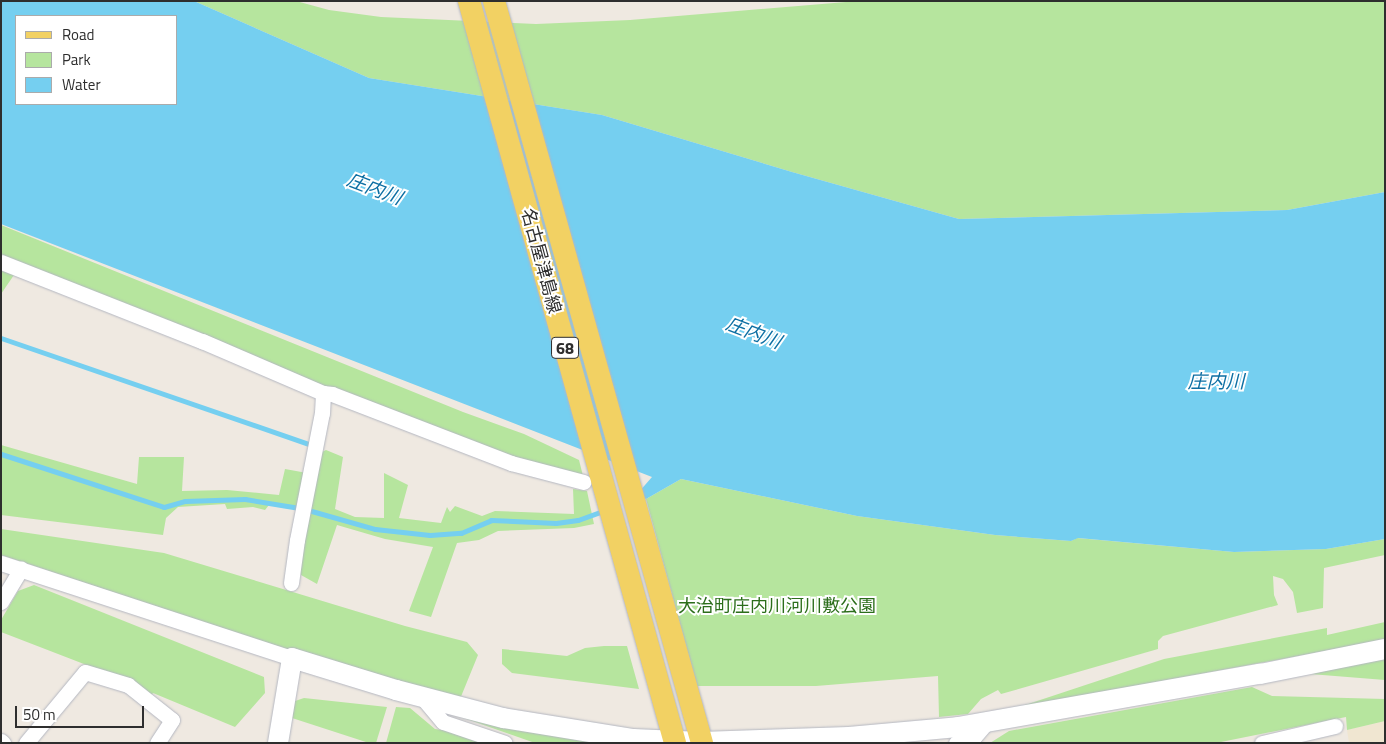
<!DOCTYPE html>
<meta charset="utf-8">
<style>
body{margin:0}
#map{position:relative;width:1386px;height:744px;overflow:hidden;background:#efe9e1;font-family:"Titillium Web","Noto Sans JP",sans-serif}
div>[style]{position:absolute}
[style*='--x']{left:calc(var(--x)*1px);top:calc(var(--y)*1px);width:calc(var(--w)*1px);rotate:calc(var(--a)*1deg)}
.education>*{inset:0;background:#f0e6d1}
.green>*{inset:0;background:#b6e59e}
.water>*{inset:0;background:#75cff0}
.stream>*{height:5px;margin:-2.5px;padding:0 2.5px;transform-origin:2.5px;border-radius:2.5px;background:#75cff0}
.roads{filter:drop-shadow(0 0 1px #b4b7c1) drop-shadow(0 0 1px #b4b7c1)}
.street>*{height:15px;margin:-7.5px;padding:0 7.5px;transform-origin:7.5px;border-radius:7.5px;background:#fff}
.secondary>*{height:20px;margin:-10px;padding:0 10px;transform-origin:10px;border-radius:10px;background:#fff}
.primary>*{height:22px;margin:-11px;padding:0 11px;transform-origin:11px;border-radius:11px;background:#f2d163}
span{translate:-50% -50%;white-space:nowrap;text-align:center;line-height:1.15;-webkit-text-stroke:4px #fff;paint-order:stroke}
.shield-label span{padding:1px 4px;background:#fff;border:1px solid;border-radius:4px;-webkit-text-stroke-width:0}
.shield-label{font-size:16px;color:#2e2e2e;font-weight:700}
.street-label{font-size:18px;color:#2e2e2e}
.park-label{font-size:18px;color:#2c6e1b}
.water-label{font-size:19px;color:#0d6fa3;font-style:italic}
.frame{position:absolute;inset:0;border:2px solid #2e2e2e;pointer-events:none}
.legend{position:absolute;left:15px;top:15px;width:162px;height:90px;box-sizing:border-box;background:#fff;border:1px solid #ababab;margin:0;padding:6px 9px;list-style:none;font-size:15px;color:#2e2e2e}
.legend li{display:flex;align-items:center;gap:10px;height:25px}
.legend b{width:25px;border:1px solid #ababab}
.scale{position:absolute;left:15px;top:706px;width:129px;height:22px;box-sizing:border-box;border:2px solid #2e2e2e;border-top:0;padding-left:6px;font-size:15px;line-height:18px;white-space:nowrap;color:#2e2e2e;-webkit-text-stroke:4px #fff;paint-order:stroke}
</style>
<div id="map">
<div class="education">
<i style="clip-path:polygon(1385px 721px,1385px 743px,1349px 743px,1347px 730px)"></i>
</div>
<div class="green">
<i style="clip-path:polygon(194px 1px,296px 1px,329px 10px,381px 17px,536px 24px,630px 20px,858px 1px,1385px 1px,1385px 192px,1287px 210px,959px 219px,792px 172px,602px 115px,369px 78px)"></i>
<i style="clip-path:polygon(1px 225px,463px 412px,524px 434px,579px 460px,583px 476px,529px 462px,450px 436px,1px 258px)"></i>
<i style="clip-path:polygon(1px 266px,16px 272px,1px 294px)"></i>
<i style="clip-path:polygon(1px 445px,137px 484px,139px 457px,184px 457px,182px 491px,227px 490px,279px 495px,285px 469px,307px 473px,298px 510px,269px 505px,265px 510px,253px 507px,227px 509px,225px 504px,178px 507px,166px 518px,163px 535px,1px 515px)"></i>
<i style="clip-path:polygon(326px 450px,343px 457px,335px 509px,355px 517px,384px 518px,384px 473px,408px 485px,399px 518px,441px 523px,447px 507px,450px 512px,455px 506px,482px 516px,495px 511px,574px 514px,573px 489px,587px 491px,594px 524px,574px 528px,498px 531px,479px 540px,457px 543px,431px 617px,409px 611px,433px 547px,385px 539px,337px 525px,317px 584px,301px 575px,298px 565px,320px 453px)"></i>
<i style="clip-path:polygon(681px 479px,857px 516px,995px 535px,1071px 541px,1077px 538px,1234px 552px,1326px 549px,1385px 539px,1385px 555px,1324px 568px,1323px 608px,1297px 613px,1293px 592px,1283px 579px,1273px 576px,1274px 595px,1278px 605px,1163px 636px,1158px 641px,1158px 649px,1001px 694px,998px 690px,981px 699px,968px 714px,939px 717px,938px 676px,816px 686px,697px 686px,646px 499px)"></i>
<i style="clip-path:polygon(1px 529px,164px 553px,405px 626px,467px 642px,478px 655px,460px 699px,277px 647px,1px 555px)"></i>
<i style="clip-path:polygon(34px 585px,264px 677px,265px 693px,235px 727px,153px 693px,148px 699px,128px 681px,1px 632px,1px 620px,18px 591px)"></i>
<i style="clip-path:polygon(1385px 622px,1385px 640px,1016px 708px,1164px 659px,1327px 628px,1327px 635px)"></i>
<i style="clip-path:polygon(604px 646px,627px 646px,639px 689px,512px 673px,502px 664px,502px 649px,567px 656px,585px 648px)"></i>
<i style="clip-path:polygon(1385px 658px,1385px 680px,1310px 674px)"></i>
<i style="clip-path:polygon(1252px 687px,1272px 696px,1385px 699px,1385px 721px,1347px 730px,1346px 717px,1216px 743px,990px 743px,1009px 731px)"></i>
<i style="clip-path:polygon(304px 698px,387px 707px,376px 743px,369px 743px,292px 718px,295px 701px)"></i>
<i style="clip-path:polygon(396px 707px,410px 708px,435px 729px,462px 733px,491px 743px,386px 743px)"></i>
<i style="clip-path:polygon(458px 716px,611px 743px,535px 743px)"></i>
</div>
<div class="water">
<i style="clip-path:polygon(evenodd,1px 1px,194px 1px,369px 78px,602px 115px,792px 172px,959px 219px,1287px 210px,1385px 192px,1385px 539px,1326px 549px,1234px 552px,1078px 538px,1071px 541px,995px 535px,857px 516px,681px 479px,646px 499px,638px 493px,652px 477px,1px 224px,1px 1px,16px 16px,176px 16px,176px 104px,16px 104px,16px 16px)"></i>
</div>
<div class="stream">
<i style="--x:1;--y:338;--w:328;--a:19"></i>
<i style="--x:1;--y:454;--w:171;--a:18"></i>
<i style="--x:164;--y:507;--w:22;--a:-16"></i>
<i style="--x:185;--y:501;--w:60;--a:-1.9"></i>
<i style="--x:245;--y:499;--w:55;--a:9.5"></i>
<i style="--x:308;--y:510;--w:70;--a:15.8"></i>
<i style="--x:375;--y:529;--w:55;--a:6.2"></i>
<i style="--x:430;--y:535;--w:31;--a:-4"></i>
<i style="--x:461;--y:533;--w:33;--a:-23"></i>
<i style="--x:491;--y:520;--w:65;--a:2.6"></i>
<i style="--x:556;--y:523;--w:22;--a:-8"></i>
<i style="--x:578;--y:520;--w:29;--a:-20"></i>
</div>
<div class="roads">
<div class="street">
<i style="--x:1;--y:262;--w:216;--a:21.5"></i>
<i style="--x:202;--y:341;--w:132;--a:23.3"></i>
<i style="--x:323;--y:393;--w:9;--a:6"></i>
<i style="--x:332;--y:394;--w:192;--a:21.1"></i>
<i style="--x:511;--y:463;--w:75;--a:14.6"></i>
<i style="--x:1;--y:563;--w:306;--a:18.1"></i>
<i style="--x:291;--y:583;--w:43;--a:-82.1"></i>
<i style="--x:297;--y:540;--w:129;--a:-78.9"></i>
<i style="--x:322;--y:413;--w:20;--a:-87"></i>
<i style="--x:1;--y:602;--w:39;--a:-59"></i>
<i style="--x:421;--y:696;--w:34;--a:50"></i>
<i style="--x:443;--y:722;--w:65;--a:18.7"></i>
<i style="--x:1;--y:741;--w:3;--a:45"></i>
<i style="--x:26;--y:743;--w:92;--a:-50.3"></i>
<i style="--x:85;--y:672;--w:45;--a:16.8"></i>
<i style="--x:128;--y:685;--w:56;--a:38.5"></i>
<i style="--x:172;--y:720;--w:27;--a:123"></i>
<i style="--x:956;--y:743;--w:19;--a:-18"></i>
<i style="--x:974;--y:737;--w:20;--a:-49"></i>
<i style="--x:1262;--y:743;--w:75;--a:-13.1"></i>
</div>
<div class="secondary">
<i style="--x:278;--y:743;--w:86;--a:-80.6"></i>
<i style="--x:292;--y:658;--w:109;--a:17.1"></i>
<i style="--x:396;--y:690;--w:111;--a:14.7"></i>
<i style="--x:503;--y:718;--w:132;--a:9.2"></i>
<i style="--x:633;--y:739;--w:68;--a:2.5"></i>
<i style="--x:701;--y:742;--w:148;--a:-1.9"></i>
<i style="--x:849;--y:737;--w:109;--a:-5.2"></i>
<i style="--x:958;--y:727;--w:307;--a:-10"></i>
<i style="--x:1260;--y:674;--w:127;--a:-11.3"></i>
</div>
<div class="primary">
<i style="--x:469;--y:1;--w:770;--a:74.48"></i>
<i style="--x:494;--y:1;--w:771;--a:74.34"></i>
</div>
</div>
<div class="shield-label">
<span style="left:565px;top:348px">68</span>
</div>
<div class="street-label">
<span style="left:541px;top:261px;rotate:75deg">名古屋津島線</span>
</div>
<div class="park-label">
<span style="left:777px;top:606px">大治町庄内川河川敷公園</span>
</div>
<div class="water-label">
<span style="left:375px;top:188px;rotate:21deg">庄内川</span>
<span style="left:754px;top:332px;rotate:21deg">庄内川</span>
<span style="left:1216px;top:381px">庄内川</span>
</div>
<div class="frame"></div>
<ul class="legend">
<li><b style="height:6px;background:#f2d163"></b>Road</li>
<li><b style="height:14px;background:#b6e59e"></b>Park</li>
<li><b style="height:14px;background:#75cff0"></b>Water</li>
</ul>
<div class="scale">50 m</div>
</div>
